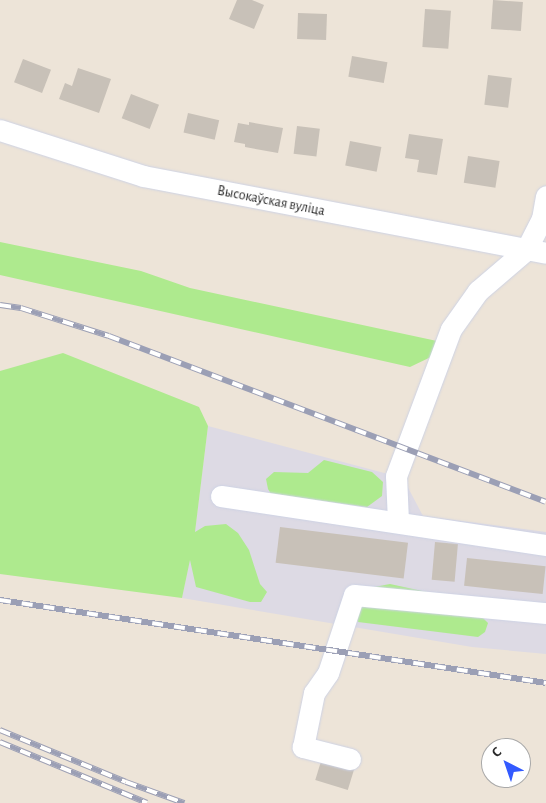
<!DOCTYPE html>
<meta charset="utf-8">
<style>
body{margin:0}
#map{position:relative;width:546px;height:803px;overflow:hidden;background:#ede4d8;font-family:"Alegreya Sans",sans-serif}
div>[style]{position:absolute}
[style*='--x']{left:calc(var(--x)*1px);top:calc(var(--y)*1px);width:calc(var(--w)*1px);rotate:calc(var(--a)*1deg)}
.industrial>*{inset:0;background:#dddae4}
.green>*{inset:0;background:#aeea8e}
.building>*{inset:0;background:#c8c1b8;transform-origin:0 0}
.roads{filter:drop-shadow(0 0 1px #cdd2e4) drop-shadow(0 0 1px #cdd2e4)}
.minor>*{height:21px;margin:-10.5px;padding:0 10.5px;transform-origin:10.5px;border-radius:10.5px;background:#fff}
.rail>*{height:5.5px;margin-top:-2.75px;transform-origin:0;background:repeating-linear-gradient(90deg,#fff 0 11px,#9b9fb5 0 22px);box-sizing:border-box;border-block:1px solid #9b9fb5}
span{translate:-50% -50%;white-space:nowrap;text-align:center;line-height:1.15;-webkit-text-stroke:4px #fff;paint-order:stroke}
.street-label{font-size:14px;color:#292929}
.north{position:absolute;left:481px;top:738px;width:50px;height:50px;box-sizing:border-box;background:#fff;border:1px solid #a9a9a9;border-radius:50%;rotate:319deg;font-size:14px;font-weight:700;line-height:20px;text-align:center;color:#292929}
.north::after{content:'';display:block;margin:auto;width:18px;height:22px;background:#335aff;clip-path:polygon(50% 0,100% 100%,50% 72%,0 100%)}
</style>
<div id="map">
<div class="industrial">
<i style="clip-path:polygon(208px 426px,403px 478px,423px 516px,546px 532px,546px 654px,472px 647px,182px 598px,194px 539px)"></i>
</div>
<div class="green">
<i style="clip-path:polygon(0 242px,141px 271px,190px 288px,437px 341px,435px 355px,410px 367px,0 275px)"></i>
<i style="clip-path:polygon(63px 353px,199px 407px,208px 426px,195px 532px,205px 526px,226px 524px,238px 533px,249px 550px,260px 584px,267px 592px,261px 602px,250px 602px,196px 587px,190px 560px,182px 598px,0 574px,0 371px)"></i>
<i style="clip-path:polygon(324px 460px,372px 472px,383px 482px,382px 496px,367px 507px,271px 494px,268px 489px,266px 479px,274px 472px,308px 473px)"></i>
<i style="clip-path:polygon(390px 584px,427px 592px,477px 612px,488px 623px,485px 632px,478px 637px,358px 622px,356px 617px,369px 588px)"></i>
</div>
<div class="building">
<i style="clip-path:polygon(237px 0,252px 0,264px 5px,254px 29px,229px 19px)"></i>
<i style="left:493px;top:0;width:30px;height:29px;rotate:4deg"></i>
<i style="left:425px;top:9px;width:26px;height:38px;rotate:4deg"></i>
<i style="left:298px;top:13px;width:29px;height:26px;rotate:2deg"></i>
<i style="left:352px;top:56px;width:36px;height:21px;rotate:10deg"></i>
<i style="left:23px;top:59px;width:30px;height:25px;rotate:21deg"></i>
<i style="clip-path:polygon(78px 68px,111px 79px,99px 113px,59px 99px,65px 83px,72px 86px)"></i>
<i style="left:488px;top:75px;width:24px;height:30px;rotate:7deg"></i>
<i style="left:131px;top:94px;width:30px;height:26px;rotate:21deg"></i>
<i style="left:188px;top:113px;width:32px;height:20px;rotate:13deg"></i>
<i style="clip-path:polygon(249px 122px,283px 128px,278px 153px,245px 147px,245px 144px,234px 142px,238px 123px,249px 125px)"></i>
<i style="left:297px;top:126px;width:23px;height:28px;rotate:7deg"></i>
<i style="clip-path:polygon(409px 134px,443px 139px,437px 175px,417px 172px,419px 160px,405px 158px)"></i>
<i style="left:350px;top:141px;width:32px;height:25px;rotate:11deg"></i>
<i style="left:468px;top:156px;width:32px;height:27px;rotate:9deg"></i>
<i style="left:280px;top:527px;width:129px;height:36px;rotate:7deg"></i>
<i style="left:435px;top:542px;width:23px;height:38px;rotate:5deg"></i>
<i style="left:467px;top:558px;width:79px;height:28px;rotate:6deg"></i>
<i style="left:322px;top:758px;width:34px;height:23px;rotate:17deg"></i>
</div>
<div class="roads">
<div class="minor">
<i style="--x:0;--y:130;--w:150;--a:17.8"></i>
<i style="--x:143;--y:176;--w:410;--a:10.8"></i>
<i style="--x:221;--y:496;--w:329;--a:8.6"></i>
<i style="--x:398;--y:521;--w:45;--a:-92.5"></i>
<i style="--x:396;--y:476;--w:157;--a:-69.5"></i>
<i style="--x:451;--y:329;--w:47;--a:-54.6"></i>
<i style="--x:478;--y:291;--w:63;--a:-40.5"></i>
<i style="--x:526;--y:250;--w:35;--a:-63"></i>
<i style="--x:542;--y:219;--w:23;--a:-80"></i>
<i style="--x:350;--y:759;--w:49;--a:-165.7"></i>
<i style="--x:303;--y:747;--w:55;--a:-78.5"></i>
<i style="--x:314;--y:693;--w:24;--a:-55"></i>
<i style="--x:328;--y:673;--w:82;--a:-71.6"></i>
<i style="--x:354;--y:595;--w:193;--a:5.4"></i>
</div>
</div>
<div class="rail">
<i style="--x:0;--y:305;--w:21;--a:8"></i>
<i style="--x:21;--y:308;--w:92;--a:17.7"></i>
<i style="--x:109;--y:336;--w:467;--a:20.8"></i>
<i style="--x:0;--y:600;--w:552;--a:8.64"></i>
<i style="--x:0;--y:730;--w:136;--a:22.4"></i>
<i style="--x:126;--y:782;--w:62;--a:19.9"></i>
<i style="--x:0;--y:742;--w:159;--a:22.5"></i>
</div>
<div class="street-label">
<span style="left:271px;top:201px;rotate:11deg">Высокаўская вуліца</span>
</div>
<div class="north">С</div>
</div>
